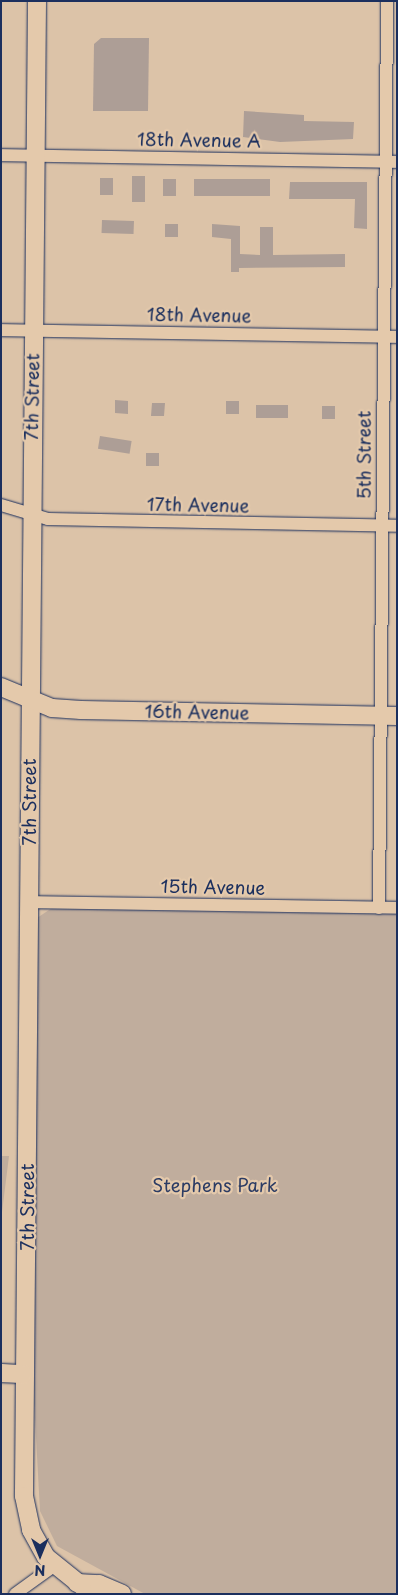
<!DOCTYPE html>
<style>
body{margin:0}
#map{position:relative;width:398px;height:1595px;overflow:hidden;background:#dcc3a8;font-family:"Playpen Sans",sans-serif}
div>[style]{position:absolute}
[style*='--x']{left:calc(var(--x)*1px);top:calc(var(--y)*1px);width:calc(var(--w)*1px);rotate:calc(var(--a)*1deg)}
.green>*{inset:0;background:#c0ad9d}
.building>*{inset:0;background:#ad9e96;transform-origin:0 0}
.roads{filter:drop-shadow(0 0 1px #1b2f5e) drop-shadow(0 0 1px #1b2f5e)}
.street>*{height:12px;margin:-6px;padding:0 6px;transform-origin:6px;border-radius:6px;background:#e4c9ab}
.secondary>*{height:18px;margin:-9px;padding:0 9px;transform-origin:9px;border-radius:9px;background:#e4c9ab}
span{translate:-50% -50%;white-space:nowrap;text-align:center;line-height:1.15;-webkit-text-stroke:4.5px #e4c9ab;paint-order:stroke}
.street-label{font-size:18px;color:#1b2f5e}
.park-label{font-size:18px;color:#2c3c64}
.frame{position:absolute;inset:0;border:2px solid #1b2f5e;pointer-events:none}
.north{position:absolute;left:15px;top:1530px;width:50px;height:50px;-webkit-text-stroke:4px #e4c9ab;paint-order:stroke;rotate:180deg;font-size:14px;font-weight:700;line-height:20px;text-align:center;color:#1b2f5e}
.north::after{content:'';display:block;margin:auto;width:18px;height:22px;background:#1b2f5e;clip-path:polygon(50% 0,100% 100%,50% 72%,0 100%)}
</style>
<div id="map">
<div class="green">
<i style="clip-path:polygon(52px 908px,397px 914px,397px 1594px,145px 1594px,57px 1546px,40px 1511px,31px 1345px,37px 918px)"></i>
<i style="clip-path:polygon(1px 1156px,9px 1156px,1px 1220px)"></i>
</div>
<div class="building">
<i style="clip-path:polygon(101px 38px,149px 38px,148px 111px,93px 111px,94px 44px)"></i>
<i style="clip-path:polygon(244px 111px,304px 115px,304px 121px,354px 122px,353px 139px,280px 142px,243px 137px)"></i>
<i style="left:132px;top:176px;width:13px;height:26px"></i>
<i style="left:100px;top:178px;width:13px;height:17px"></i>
<i style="left:163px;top:179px;width:13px;height:17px"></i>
<i style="left:270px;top:179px;width:17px;height:76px;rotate:90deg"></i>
<i style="clip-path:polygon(290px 182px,367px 182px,367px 229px,354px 228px,355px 199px,289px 199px)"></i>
<i style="left:102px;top:220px;width:32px;height:13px;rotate:2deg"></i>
<i style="left:165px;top:224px;width:13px;height:13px"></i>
<i style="clip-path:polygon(212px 224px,240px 226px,240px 254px,260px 255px,260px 227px,273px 227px,273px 255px,345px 254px,345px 267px,239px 268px,239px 272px,231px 272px,231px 239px,212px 237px)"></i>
<i style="clip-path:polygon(115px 400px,128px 401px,128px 414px,115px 413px)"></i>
<i style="left:226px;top:401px;width:13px;height:13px"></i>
<i style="clip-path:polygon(152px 403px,165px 403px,164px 416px,151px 416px)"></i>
<i style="left:256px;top:405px;width:32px;height:13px"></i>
<i style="left:322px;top:406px;width:13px;height:13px"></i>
<i style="left:100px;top:436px;width:32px;height:13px;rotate:9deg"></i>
<i style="left:146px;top:453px;width:13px;height:13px"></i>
</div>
<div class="roads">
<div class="street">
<i style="--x:1;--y:155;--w:396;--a:1"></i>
<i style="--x:1;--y:330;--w:396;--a:1"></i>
<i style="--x:1;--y:505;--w:49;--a:16.6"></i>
<i style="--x:48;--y:519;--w:349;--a:1.1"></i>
<i style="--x:29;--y:902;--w:368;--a:0.9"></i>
<i style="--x:379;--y:908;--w:907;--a:-89.49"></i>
<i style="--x:15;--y:1594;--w:48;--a:-35.7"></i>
</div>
<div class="secondary">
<i style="--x:37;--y:1;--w:1495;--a:90.5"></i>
<i style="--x:24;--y:1496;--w:35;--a:78"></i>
<i style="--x:31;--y:1530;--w:31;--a:61"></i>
<i style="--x:46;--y:1557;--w:59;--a:38.8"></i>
<i style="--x:1;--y:687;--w:55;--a:22.4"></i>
<i style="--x:52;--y:708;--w:29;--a:4"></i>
<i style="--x:81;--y:710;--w:316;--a:1.1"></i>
<i style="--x:1;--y:1373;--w:22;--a:3"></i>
<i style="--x:77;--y:1583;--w:22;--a:3"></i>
<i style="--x:99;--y:1584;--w:25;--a:23"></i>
</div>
</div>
<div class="street-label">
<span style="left:199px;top:140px;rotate:1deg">18th Avenue A</span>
<span style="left:199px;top:315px;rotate:1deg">18th Avenue</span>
<span style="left:32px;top:397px;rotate:-89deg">7th Street</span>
<span style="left:364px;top:455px;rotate:-90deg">5th Street</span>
<span style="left:198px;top:505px;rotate:1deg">17th Avenue</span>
<span style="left:197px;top:712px;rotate:1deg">16th Avenue</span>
<span style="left:29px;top:802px;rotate:-90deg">7th Street</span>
<span style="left:213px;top:887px;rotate:1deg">15th Avenue</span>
<span style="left:27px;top:1207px;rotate:-90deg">7th Street</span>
</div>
<div class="park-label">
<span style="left:215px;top:1185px">Stephens Park</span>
</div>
<div class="frame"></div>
<div class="north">N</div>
</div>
